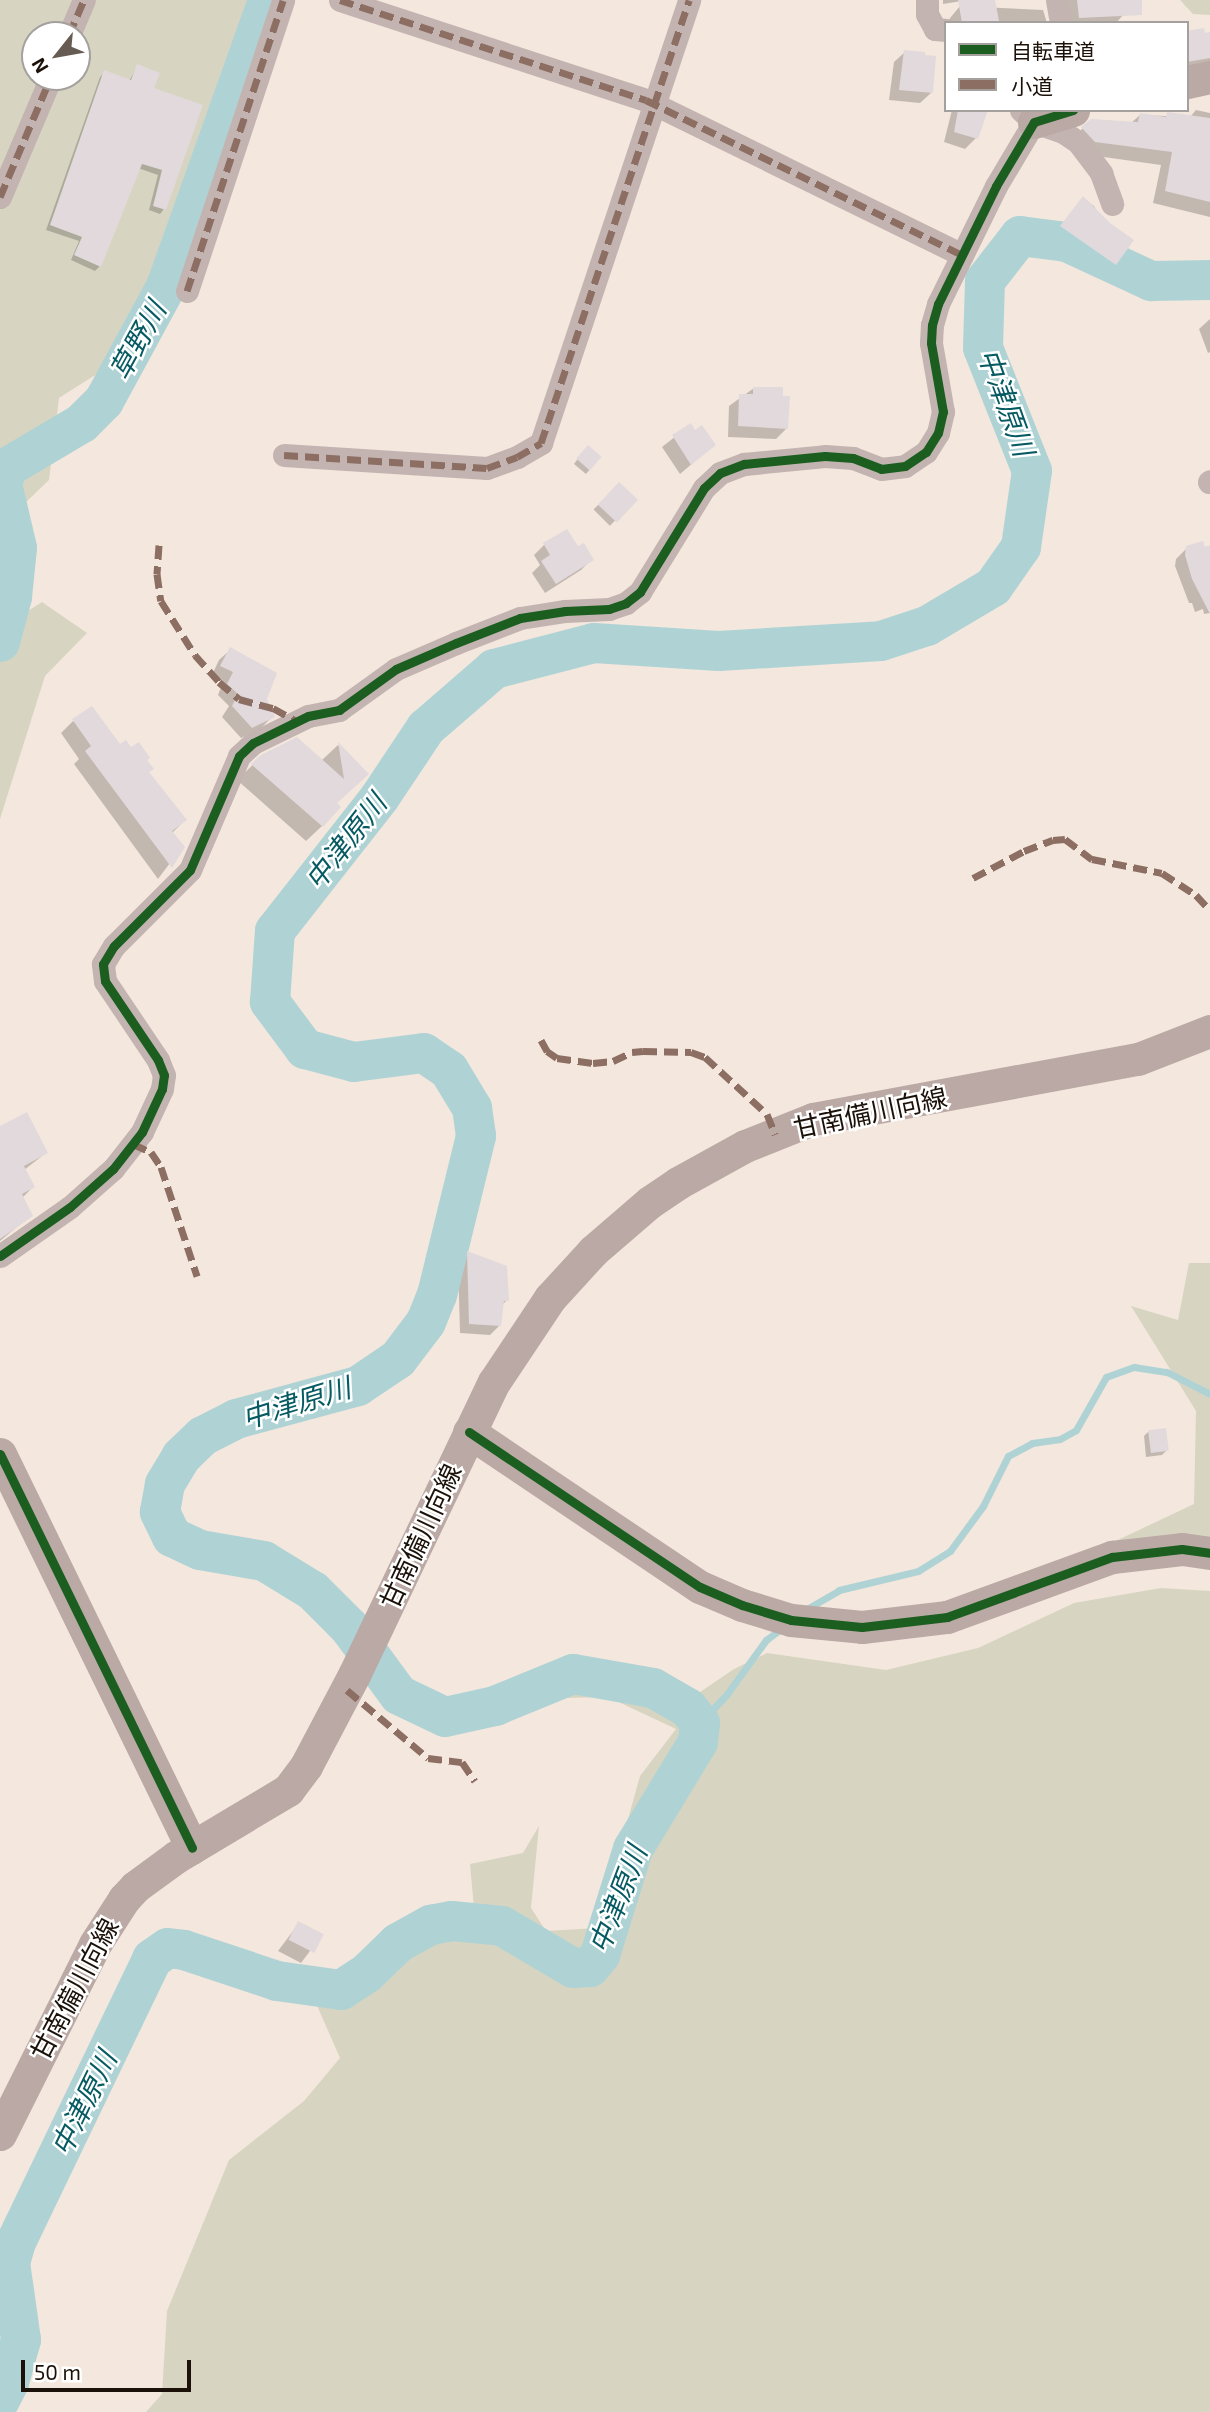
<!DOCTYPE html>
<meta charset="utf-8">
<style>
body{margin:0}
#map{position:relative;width:1210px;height:2412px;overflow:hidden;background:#f4e7dd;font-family:"Exo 2","Noto Sans JP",sans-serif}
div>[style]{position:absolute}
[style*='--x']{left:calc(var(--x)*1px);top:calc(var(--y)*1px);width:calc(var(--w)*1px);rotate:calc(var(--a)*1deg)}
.green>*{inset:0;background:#d7d5c1}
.shadow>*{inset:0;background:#0003;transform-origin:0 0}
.stream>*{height:7px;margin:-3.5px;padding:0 3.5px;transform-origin:3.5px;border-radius:3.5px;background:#afd3d5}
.river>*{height:40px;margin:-20px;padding:0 20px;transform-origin:20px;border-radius:20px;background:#afd3d5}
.building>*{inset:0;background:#e1d9db;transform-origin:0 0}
.street>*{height:23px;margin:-11.5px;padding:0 11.5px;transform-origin:11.5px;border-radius:11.5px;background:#c3b4b1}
.secondary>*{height:33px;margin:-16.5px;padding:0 16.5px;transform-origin:16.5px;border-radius:16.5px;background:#baa9a5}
.quiet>*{height:7px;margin-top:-3.5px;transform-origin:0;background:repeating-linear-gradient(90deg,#8d6e63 0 14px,transparent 0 21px)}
.cycleway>*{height:9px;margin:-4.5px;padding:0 4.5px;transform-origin:4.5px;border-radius:4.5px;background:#1b5e20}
span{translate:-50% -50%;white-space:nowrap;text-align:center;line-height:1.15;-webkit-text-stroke:5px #fff;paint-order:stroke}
.street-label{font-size:26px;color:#1b1109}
.water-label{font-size:28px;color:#065a62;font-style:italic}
.legend{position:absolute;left:944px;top:21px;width:245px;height:91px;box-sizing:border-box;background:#fff;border:2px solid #a4a09d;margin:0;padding:9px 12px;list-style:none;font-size:21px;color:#1b1109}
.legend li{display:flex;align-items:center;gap:14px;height:35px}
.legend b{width:35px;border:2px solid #a4a09d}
.north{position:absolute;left:21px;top:21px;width:70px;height:70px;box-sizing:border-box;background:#fff;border:2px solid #a4a09d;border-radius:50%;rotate:239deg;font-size:19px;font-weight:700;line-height:28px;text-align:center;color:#1b1109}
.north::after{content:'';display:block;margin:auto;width:24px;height:32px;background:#675c53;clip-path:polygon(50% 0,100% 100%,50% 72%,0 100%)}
.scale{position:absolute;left:21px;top:2360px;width:170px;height:32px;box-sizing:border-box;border:4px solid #1b1109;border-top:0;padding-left:9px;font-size:21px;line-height:24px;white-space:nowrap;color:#1b1109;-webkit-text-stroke:5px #fff;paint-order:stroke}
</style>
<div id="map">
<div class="green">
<i style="clip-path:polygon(evenodd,0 0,259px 0,162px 283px,117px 361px,59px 398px,49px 480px,0 527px,0 0,35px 35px,77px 35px,77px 77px,35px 77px,35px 35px)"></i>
<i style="clip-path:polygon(1180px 0,1210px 0,1210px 15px,1193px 14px)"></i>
<i style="clip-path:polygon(42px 602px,87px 633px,45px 676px,0 819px,0 629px)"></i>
<i style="clip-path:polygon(1189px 1263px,1210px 1263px,1210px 1538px,1105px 1546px,1194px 1504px,1196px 1411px,1131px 1306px,1178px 1320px)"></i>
<i style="clip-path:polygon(1161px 1588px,1210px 1591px,1210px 2412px,146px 2412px,162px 2394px,167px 2311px,229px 2160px,304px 2101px,340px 2058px,315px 2001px,406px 1941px,476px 1930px,470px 1864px,523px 1853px,539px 1826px,531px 1908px,546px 1931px,598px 1928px,640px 1776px,676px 1729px,608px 1697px,566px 1698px,573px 1686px,625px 1690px,681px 1705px,734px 1669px,767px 1653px,886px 1670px,978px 1648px,1074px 1603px)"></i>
</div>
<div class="shadow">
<i style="clip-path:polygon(943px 0,968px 0,943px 4px)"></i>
<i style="clip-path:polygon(1067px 0,1123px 0,1123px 15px,1116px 23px,1066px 23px)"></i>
<i style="clip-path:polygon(960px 6px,1043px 10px,1047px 23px,946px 23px)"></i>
<i style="clip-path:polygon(1210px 34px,1210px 72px,1187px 74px,1187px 39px)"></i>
<i style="clip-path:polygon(905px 52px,923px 56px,931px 93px,920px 103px,889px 100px,894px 62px)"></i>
<i style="clip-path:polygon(138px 66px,152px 89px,201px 106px,164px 209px,160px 214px,149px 210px,158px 175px,138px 168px,100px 266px,95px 271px,71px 260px,79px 241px,46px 230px,100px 77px,105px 72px,129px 81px)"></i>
<i style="clip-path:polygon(952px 110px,986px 110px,976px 138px,965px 149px,944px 142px)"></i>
<i style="clip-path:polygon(1196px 110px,1210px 113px,1210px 217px,1153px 203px,1161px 165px,1082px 154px,1070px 141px,1090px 121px,1131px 123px,1140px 115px,1190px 117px)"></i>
<i style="clip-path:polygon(1083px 198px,1095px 207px,1093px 210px,1115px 264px,1104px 274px,1051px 238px)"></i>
<i style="clip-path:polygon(1210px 319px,1210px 352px,1208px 353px,1199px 329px)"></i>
<i style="clip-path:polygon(754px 388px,787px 428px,776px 439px,728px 437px,729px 406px)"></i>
<i style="clip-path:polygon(690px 425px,694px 432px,714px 445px,680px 474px,662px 447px)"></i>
<i style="clip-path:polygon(583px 452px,600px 457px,586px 474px,574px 464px)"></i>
<i style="left:619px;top:484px;width:23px;height:36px;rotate:45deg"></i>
<i style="clip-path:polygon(544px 545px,578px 548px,592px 559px,581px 570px,545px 593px,532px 573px,540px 565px,534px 555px)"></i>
<i style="clip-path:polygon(1210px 547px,1210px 613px,1204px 614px,1203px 609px,1195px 612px,1192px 603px,1189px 603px,1175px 566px,1176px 559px,1187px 548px)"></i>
<i style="clip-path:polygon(230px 650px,265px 699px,273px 716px,262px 727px,241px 738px,222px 717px,229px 706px,218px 695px,223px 682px,211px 677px,219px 660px)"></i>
<i style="clip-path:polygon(73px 721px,145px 760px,147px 773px,185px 820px,172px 833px,182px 847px,158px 879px,74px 764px,79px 759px,61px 733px)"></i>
<i style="clip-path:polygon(338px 745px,366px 774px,335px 804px,322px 826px,306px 841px,237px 780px,262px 756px,321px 761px)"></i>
<i style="clip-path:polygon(0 1128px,46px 1153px,24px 1170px,33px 1187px,22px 1198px,31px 1215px,0 1241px)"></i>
<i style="clip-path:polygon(468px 1253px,507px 1300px,502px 1305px,500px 1325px,490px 1335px,460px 1333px,458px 1263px)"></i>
<i style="clip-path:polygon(1148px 1432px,1167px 1450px,1162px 1455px,1146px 1457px,1144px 1436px)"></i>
<i style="clip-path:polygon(299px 1923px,322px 1935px,301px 1963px,278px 1951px)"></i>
</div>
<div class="stream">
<i style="--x:805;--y:1610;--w:39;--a:-30"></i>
<i style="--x:839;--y:1590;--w:81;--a:-13.5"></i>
<i style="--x:918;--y:1571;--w:38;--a:-32"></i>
<i style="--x:950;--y:1551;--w:56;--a:-53.7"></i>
<i style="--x:983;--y:1506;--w:56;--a:-63.4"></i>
<i style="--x:1008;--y:1456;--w:27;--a:-28"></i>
<i style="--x:1032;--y:1443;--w:28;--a:-8"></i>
<i style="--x:1060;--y:1439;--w:18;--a:-29"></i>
<i style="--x:1076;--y:1430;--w:61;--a:-60.5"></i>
<i style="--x:1106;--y:1377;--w:30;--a:-20"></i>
<i style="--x:1134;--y:1367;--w:33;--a:9"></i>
<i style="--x:1167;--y:1372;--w:48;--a:27.1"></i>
<i style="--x:700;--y:1723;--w:40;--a:-47"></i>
<i style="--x:727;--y:1694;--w:67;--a:-54.2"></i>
<i style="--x:766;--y:1640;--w:20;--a:-37"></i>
</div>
<div class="river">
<i style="--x:0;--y:642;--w:47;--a:-75.1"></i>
<i style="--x:12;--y:597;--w:49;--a:-84.2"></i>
<i style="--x:17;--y:548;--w:66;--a:-103.2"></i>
<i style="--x:2;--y:484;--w:18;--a:-71"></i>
<i style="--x:8;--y:467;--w:86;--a:-30.7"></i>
<i style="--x:82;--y:423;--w:31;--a:-45"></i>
<i style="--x:104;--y:401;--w:130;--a:-61.5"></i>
<i style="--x:166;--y:287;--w:305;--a:-70.4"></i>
<i style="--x:0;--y:2400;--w:20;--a:-63"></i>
<i style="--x:9;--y:2382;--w:44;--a:-74.1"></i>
<i style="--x:21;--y:2340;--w:78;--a:-98.1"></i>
<i style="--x:10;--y:2263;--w:22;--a:-74"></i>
<i style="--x:16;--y:2242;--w:314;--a:-64.3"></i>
<i style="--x:152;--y:1959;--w:19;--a:-35"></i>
<i style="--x:168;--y:1948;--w:16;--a:7"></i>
<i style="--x:184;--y:1950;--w:98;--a:18.4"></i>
<i style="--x:277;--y:1981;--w:65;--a:8"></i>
<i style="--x:341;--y:1990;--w:31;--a:-33"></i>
<i style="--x:367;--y:1973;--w:43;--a:-44.1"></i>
<i style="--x:398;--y:1943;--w:38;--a:-29"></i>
<i style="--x:431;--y:1925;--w:21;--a:-11"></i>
<i style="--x:452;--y:1921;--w:50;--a:5.7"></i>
<i style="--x:502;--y:1926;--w:82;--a:30.6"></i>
<i style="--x:573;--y:1968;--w:17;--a:-3"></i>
<i style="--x:590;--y:1967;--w:16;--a:-50"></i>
<i style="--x:600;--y:1955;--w:111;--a:-72.7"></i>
<i style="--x:633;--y:1849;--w:125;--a:-58.7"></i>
<i style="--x:698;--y:1742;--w:19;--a:-84"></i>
<i style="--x:700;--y:1723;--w:19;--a:-129"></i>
<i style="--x:688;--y:1708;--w:40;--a:-150.3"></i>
<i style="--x:653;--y:1688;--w:81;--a:-170.1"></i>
<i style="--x:573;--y:1674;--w:84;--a:157.7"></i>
<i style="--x:495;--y:1706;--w:51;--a:167.6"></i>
<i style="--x:445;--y:1717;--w:51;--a:-154.4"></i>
<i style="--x:399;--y:1695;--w:84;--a:-126.3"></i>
<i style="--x:349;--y:1627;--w:51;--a:-135"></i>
<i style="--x:313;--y:1591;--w:57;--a:-148.5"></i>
<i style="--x:264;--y:1561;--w:65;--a:-170.2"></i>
<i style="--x:200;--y:1550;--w:31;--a:-155"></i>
<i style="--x:172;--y:1537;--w:28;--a:-116"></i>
<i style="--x:160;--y:1512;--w:28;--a:-80"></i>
<i style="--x:165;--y:1484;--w:31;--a:-59"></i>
<i style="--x:181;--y:1457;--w:30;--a:-44"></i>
<i style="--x:203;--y:1436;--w:37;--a:-27"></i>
<i style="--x:236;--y:1419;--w:126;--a:-15.1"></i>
<i style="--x:358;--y:1386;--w:48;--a:-34"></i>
<i style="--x:398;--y:1359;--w:46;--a:-52.9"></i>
<i style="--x:426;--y:1322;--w:29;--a:-68"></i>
<i style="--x:437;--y:1295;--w:164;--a:-76.2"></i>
<i style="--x:476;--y:1136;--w:28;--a:-98"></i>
<i style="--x:472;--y:1108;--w:44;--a:-121.2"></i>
<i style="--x:449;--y:1070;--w:30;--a:-146"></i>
<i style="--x:424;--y:1053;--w:71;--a:172.7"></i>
<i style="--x:354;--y:1062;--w:51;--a:-165.1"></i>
<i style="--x:305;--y:1049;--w:59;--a:-126.7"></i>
<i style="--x:270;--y:1002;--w:71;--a:-86"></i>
<i style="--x:275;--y:931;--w:170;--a:-51.9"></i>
<i style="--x:380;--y:797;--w:83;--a:-56.3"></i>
<i style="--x:426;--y:728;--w:90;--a:-40.9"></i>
<i style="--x:494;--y:669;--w:103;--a:-14.6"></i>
<i style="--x:594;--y:643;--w:125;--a:3.7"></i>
<i style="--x:719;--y:651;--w:162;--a:-3.5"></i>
<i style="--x:881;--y:641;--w:48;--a:-18.1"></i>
<i style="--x:927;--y:626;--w:77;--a:-30.6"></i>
<i style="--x:993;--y:587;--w:49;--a:-55"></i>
<i style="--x:1021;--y:547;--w:77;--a:-81.8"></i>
<i style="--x:1032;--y:471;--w:132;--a:-111.7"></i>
<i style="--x:983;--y:348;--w:67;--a:-88.3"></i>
<i style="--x:985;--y:281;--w:57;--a:-52.1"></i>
<i style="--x:1020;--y:236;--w:47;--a:7.3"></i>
<i style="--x:1067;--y:242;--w:93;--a:24.9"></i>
<i style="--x:1151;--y:281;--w:59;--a:-1"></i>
</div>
<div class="building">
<i style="clip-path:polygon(958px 0,995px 0,999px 21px,962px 23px)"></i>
<i style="clip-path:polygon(1077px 0,1142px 0,1142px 15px,1079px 18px)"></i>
<i style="clip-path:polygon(1204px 28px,1205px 33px,1210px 32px,1210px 58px,1187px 62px,1187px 31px)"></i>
<i style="clip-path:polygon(904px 50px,925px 52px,925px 55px,936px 56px,933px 93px,899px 90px)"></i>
<i style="clip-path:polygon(137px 64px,160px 73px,154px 88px,203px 105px,166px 210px,153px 206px,162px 170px,142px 164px,101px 267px,74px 255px,82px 237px,50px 225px,104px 70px,131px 80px)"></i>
<i style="clip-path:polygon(958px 110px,988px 110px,978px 139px,954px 132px)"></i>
<i style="clip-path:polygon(1167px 112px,1210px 118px,1210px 202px,1165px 191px,1172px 152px,1095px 142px,1081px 127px,1091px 119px,1138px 122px,1140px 113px,1166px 117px)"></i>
<i style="clip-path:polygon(1083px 196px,1110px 223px,1134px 240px,1116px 265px,1060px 226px)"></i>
<i style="clip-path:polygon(753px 387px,783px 387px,783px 396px,790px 396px,788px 429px,738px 426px,739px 394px,753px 394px)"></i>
<i style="clip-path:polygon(691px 423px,695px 430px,702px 425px,716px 445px,691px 465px,672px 435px)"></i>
<i style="left:588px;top:445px;width:18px;height:18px;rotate:41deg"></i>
<i style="left:619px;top:482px;width:26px;height:31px;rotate:43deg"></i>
<i style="clip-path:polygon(567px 529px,578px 546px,584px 543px,594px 560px,556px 584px,541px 561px,550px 555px,543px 543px)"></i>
<i style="clip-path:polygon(1203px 541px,1205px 547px,1210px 545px,1210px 614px,1192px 579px,1185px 555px,1186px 546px)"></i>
<i style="clip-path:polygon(230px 647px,277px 673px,267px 699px,275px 717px,252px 728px,232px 706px,238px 694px,227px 684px,233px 672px,220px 666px)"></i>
<i style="clip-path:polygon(92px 706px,120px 744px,126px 740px,131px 747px,139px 742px,150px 758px,147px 760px,154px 769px,149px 772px,187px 820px,172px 831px,185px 847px,172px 868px,85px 751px,91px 746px,72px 719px)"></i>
<i style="clip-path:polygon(297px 737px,344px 779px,338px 742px,369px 774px,337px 803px,341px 807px,323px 827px,251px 764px,261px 755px)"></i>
<i style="clip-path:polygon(27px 1112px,48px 1153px,24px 1166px,35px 1187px,22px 1194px,33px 1216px,0 1239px,0 1126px)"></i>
<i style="clip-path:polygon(467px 1251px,507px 1266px,509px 1301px,504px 1301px,501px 1326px,469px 1324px)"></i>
<i style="left:1166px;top:1428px;width:23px;height:18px;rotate:83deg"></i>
<i style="left:298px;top:1921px;width:29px;height:21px;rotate:27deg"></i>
</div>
<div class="street">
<i style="--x:340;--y:0;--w:322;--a:18.1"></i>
<i style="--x:646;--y:100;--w:352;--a:26.1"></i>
<i style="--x:927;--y:0;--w:14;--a:90"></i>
<i style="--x:927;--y:14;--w:17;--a:62"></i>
<i style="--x:935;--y:29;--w:11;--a:5"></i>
<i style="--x:1057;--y:0;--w:23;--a:80"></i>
<i style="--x:69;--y:35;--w:38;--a:-67"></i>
<i style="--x:1021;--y:110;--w:18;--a:43"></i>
<i style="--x:1034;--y:122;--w:31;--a:19"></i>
<i style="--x:1063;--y:132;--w:18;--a:34"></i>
<i style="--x:1078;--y:142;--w:39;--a:53"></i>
<i style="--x:1101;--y:173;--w:33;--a:70"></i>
<i style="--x:0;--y:197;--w:130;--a:-67"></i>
<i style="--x:187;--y:291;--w:306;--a:-71.7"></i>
<i style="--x:284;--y:455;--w:203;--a:3.7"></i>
<i style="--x:487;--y:468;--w:32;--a:-20"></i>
<i style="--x:517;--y:457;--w:28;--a:-30"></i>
<i style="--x:541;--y:443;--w:467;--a:-71.5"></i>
<i style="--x:1209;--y:482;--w:1;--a:-45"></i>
<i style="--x:0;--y:1256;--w:85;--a:-35"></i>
<i style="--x:70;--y:1207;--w:57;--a:-41.5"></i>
<i style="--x:113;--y:1169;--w:47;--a:-51.9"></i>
<i style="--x:142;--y:1132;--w:47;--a:-65.1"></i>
<i style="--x:162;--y:1089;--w:14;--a:-82"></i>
<i style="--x:164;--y:1075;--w:16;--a:-112"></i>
<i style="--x:158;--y:1060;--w:95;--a:-123.9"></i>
<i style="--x:105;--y:981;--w:17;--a:-97"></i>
<i style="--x:103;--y:964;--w:21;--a:-59"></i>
<i style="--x:114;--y:946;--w:107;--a:-45"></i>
<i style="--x:190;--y:870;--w:124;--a:-66.7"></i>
<i style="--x:239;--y:756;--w:19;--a:-43"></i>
<i style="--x:253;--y:743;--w:61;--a:-26.1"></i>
<i style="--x:308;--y:716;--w:32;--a:-11"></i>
<i style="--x:339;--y:710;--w:70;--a:-35.7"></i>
<i style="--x:396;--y:669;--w:65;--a:-23.4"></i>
<i style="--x:456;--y:643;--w:69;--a:-21.3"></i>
<i style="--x:520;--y:618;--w:46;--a:-8.8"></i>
<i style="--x:565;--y:611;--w:44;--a:-2.6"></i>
<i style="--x:609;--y:609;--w:18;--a:-19"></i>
<i style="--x:626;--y:603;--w:18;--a:-38"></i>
<i style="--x:640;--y:592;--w:122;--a:-58.4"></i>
<i style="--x:704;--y:488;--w:22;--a:-43"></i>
<i style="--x:720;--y:473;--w:26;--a:-21"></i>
<i style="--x:744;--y:464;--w:81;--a:-5.6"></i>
<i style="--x:825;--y:456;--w:28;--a:4"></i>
<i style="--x:853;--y:458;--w:30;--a:21"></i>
<i style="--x:881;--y:469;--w:24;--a:-7"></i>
<i style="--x:905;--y:466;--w:25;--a:-34"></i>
<i style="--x:926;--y:452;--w:22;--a:-58"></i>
<i style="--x:938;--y:433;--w:22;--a:-77"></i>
<i style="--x:943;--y:412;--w:70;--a:-99.9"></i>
<i style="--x:931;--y:343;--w:18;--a:-87"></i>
<i style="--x:932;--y:325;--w:22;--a:-74"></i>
<i style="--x:938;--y:304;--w:131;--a:-63.8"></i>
<i style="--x:996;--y:186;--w:74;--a:-59.3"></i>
</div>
<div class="secondary">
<i style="--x:1187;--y:82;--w:24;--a:-12"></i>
<i style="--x:1034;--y:122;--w:41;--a:-17.1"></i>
<i style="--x:469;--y:1432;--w:278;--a:33.9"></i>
<i style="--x:700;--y:1587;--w:46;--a:23.2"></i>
<i style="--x:742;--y:1605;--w:51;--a:17"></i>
<i style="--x:791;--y:1620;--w:71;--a:5.6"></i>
<i style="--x:862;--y:1627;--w:86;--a:-6.7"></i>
<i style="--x:947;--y:1617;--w:176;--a:-20"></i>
<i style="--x:1112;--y:1557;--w:70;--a:-6.5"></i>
<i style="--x:1182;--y:1549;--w:28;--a:8"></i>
<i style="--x:0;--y:1454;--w:438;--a:64"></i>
<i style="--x:0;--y:2134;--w:212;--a:-63.4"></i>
<i style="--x:95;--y:1944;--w:54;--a:-57.2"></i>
<i style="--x:124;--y:1899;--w:16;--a:-47"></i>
<i style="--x:135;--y:1887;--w:51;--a:-36.2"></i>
<i style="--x:176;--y:1857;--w:131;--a:-30.9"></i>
<i style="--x:288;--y:1790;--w:30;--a:-53"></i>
<i style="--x:306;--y:1766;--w:103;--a:-62.2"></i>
<i style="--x:354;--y:1675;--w:325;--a:-64.5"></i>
<i style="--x:494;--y:1382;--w:101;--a:-56.3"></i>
<i style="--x:550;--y:1298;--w:64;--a:-47.5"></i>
<i style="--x:593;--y:1251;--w:75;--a:-40.7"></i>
<i style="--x:650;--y:1202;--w:34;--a:-34"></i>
<i style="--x:678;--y:1183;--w:77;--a:-28.9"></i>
<i style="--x:745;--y:1146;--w:73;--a:-21.7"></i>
<i style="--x:813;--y:1119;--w:330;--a:-10.5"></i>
<i style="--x:1138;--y:1059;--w:77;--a:-21.3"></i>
</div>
<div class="quiet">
<i style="--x:340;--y:0;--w:322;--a:18.1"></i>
<i style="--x:646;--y:100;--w:352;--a:26.1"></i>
<i style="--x:69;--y:35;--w:38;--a:-67"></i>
<i style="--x:0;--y:197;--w:130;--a:-67"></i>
<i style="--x:187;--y:291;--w:306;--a:-71.7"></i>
<i style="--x:284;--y:455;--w:203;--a:3.7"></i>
<i style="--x:487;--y:468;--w:32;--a:-20"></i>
<i style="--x:517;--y:457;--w:28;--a:-30"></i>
<i style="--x:541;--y:443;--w:467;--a:-71.5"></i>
<i style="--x:159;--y:545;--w:29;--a:94"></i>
<i style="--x:157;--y:574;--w:27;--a:82"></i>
<i style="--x:161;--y:601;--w:64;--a:57.8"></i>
<i style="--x:195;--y:655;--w:36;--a:48"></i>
<i style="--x:219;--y:682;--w:26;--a:40"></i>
<i style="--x:239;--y:699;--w:35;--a:15"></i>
<i style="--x:273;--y:708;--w:26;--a:29"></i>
<i style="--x:973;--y:878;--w:58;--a:-27.9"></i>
<i style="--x:1024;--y:851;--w:31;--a:-21"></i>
<i style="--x:1053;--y:840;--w:12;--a:-5"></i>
<i style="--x:1065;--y:839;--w:34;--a:37"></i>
<i style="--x:1092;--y:859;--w:71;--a:11.3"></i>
<i style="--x:1162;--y:873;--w:40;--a:32.9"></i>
<i style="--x:1196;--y:895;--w:21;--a:47"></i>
<i style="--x:541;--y:1040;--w:13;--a:61"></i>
<i style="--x:547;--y:1051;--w:12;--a:35"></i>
<i style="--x:557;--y:1058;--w:36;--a:8"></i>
<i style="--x:593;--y:1063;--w:20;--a:-6"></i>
<i style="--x:613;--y:1061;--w:21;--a:-25"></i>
<i style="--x:632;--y:1052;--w:11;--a:-5"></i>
<i style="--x:643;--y:1051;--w:48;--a:1.2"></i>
<i style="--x:691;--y:1052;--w:15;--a:20"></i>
<i style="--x:705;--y:1057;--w:84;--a:42.6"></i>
<i style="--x:767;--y:1114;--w:22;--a:68"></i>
<i style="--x:133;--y:1144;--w:20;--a:24"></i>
<i style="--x:151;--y:1152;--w:18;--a:56"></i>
<i style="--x:161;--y:1167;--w:115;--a:71.7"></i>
<i style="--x:347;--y:1690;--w:106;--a:40"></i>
<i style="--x:428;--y:1758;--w:34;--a:7"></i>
<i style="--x:462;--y:1762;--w:23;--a:56"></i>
</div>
<div class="cycleway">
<i style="--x:0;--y:1256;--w:85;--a:-35"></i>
<i style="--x:70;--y:1207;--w:57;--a:-41.5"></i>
<i style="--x:113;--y:1169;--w:47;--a:-51.9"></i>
<i style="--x:142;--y:1132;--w:47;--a:-65.1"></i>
<i style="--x:162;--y:1089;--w:14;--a:-82"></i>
<i style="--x:164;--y:1075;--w:16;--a:-112"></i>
<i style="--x:158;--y:1060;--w:95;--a:-123.9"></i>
<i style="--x:105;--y:981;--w:17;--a:-97"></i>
<i style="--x:103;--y:964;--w:21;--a:-59"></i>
<i style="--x:114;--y:946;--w:107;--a:-45"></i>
<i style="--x:190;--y:870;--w:124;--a:-66.7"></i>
<i style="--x:239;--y:756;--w:19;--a:-43"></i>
<i style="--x:253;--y:743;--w:61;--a:-26.1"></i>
<i style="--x:308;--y:716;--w:32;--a:-11"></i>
<i style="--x:339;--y:710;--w:70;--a:-35.7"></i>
<i style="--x:396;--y:669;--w:65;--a:-23.4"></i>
<i style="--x:456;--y:643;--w:69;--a:-21.3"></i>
<i style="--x:520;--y:618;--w:46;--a:-8.8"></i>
<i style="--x:565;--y:611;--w:44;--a:-2.6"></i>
<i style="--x:609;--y:609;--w:18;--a:-19"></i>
<i style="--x:626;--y:603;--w:18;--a:-38"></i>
<i style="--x:640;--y:592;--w:122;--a:-58.4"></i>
<i style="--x:704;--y:488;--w:22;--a:-43"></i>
<i style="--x:720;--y:473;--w:26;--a:-21"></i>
<i style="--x:744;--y:464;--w:81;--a:-5.6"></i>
<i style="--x:825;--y:456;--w:28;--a:4"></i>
<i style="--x:853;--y:458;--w:30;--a:21"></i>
<i style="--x:881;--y:469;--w:24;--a:-7"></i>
<i style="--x:905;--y:466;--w:25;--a:-34"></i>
<i style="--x:926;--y:452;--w:22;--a:-58"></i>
<i style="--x:938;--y:433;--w:22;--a:-77"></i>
<i style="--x:943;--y:412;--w:70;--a:-99.9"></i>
<i style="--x:931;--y:343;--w:18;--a:-87"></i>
<i style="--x:932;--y:325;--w:22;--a:-74"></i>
<i style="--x:938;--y:304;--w:131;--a:-63.8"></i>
<i style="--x:996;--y:186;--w:74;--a:-59.3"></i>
<i style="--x:1034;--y:122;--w:41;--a:-17.1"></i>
<i style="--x:469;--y:1432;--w:278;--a:33.9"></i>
<i style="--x:700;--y:1587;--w:46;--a:23.2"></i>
<i style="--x:742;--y:1605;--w:51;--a:17"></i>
<i style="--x:791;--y:1620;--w:71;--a:5.6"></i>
<i style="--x:862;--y:1627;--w:86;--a:-6.7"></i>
<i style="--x:947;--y:1617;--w:176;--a:-20"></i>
<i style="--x:1112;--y:1557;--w:70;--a:-6.5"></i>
<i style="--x:1182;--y:1549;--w:28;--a:8"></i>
<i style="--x:0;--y:1454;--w:438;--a:64"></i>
</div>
<div class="street-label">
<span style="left:870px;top:1112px;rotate:-12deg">甘南備川向線</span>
<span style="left:420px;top:1536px;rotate:-65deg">甘南備川向線</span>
<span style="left:74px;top:1989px;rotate:-62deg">甘南備川向線</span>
</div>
<div class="water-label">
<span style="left:137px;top:340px;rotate:-61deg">草野川</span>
<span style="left:1007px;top:402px;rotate:70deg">中津原川</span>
<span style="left:345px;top:841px;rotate:-52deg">中津原川</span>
<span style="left:296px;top:1402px;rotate:-17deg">中津原川</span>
<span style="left:617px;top:1899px;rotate:-69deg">中津原川</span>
<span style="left:83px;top:2103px;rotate:-64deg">中津原川</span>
</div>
<ul class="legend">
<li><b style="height:9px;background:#1b5e20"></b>自転車道</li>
<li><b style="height:9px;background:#8d6e63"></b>小道</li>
</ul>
<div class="north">N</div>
<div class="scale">50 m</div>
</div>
